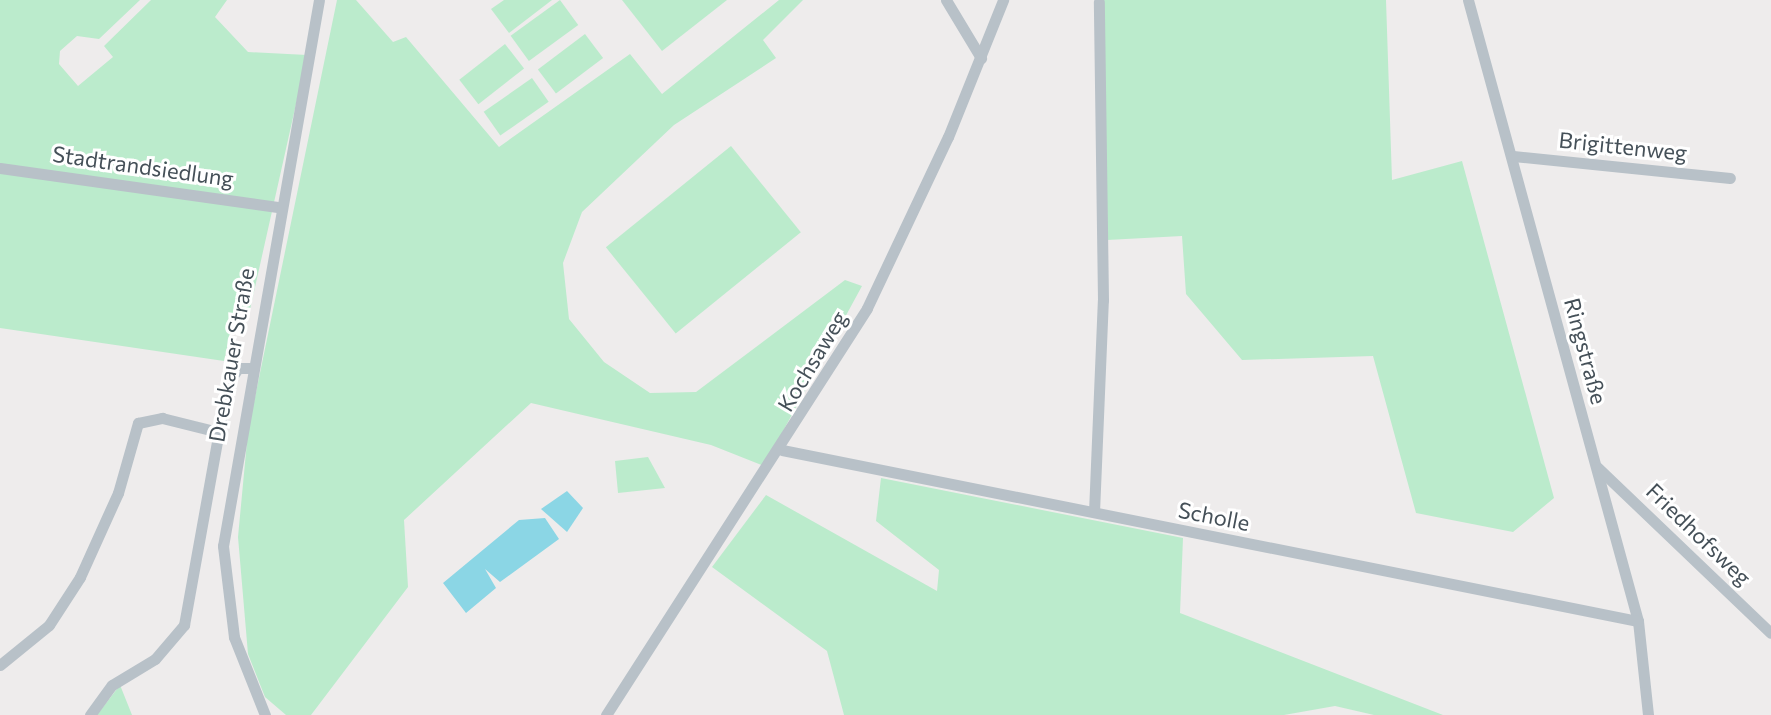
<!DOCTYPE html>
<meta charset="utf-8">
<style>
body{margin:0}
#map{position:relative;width:1771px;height:715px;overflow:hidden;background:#eeecec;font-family:Commissioner,sans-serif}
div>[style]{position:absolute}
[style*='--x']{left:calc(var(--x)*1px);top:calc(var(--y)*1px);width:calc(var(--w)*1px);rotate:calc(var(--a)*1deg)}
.green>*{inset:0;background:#bbebcc;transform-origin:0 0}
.water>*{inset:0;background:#8bd6e5}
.minor>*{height:11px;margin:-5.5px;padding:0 5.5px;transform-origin:5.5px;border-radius:5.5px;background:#b8c1c8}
span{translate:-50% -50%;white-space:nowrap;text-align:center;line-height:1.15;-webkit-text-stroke:6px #fff;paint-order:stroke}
.street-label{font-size:22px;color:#455058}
</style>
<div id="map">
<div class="green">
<i style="clip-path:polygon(0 0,140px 0,99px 39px,77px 36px,60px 51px,59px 64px,78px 86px,113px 57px,104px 46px,151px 0,227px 0,215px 17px,248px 52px,307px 55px,249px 314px,235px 312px,224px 361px,0 328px)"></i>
<i style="clip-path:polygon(337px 0,356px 0,393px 42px,406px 37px,499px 147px,630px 54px,662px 94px,779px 0,803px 0,763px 40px,776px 58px,674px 125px,582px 212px,563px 263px,569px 319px,604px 362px,650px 393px,696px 392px,845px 280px,862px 286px,764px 466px,711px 445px,531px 403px,404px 520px,408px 587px,311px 715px,286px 715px,265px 697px,248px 654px,238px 537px,248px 431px)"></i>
<i style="clip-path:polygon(504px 0,552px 0,509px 33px,491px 9px)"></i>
<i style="left:560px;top:0;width:31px;height:61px;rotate:54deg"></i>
<i style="clip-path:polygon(622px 0,727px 0,662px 51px)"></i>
<i style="clip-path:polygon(1101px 0,1386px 0,1392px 180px,1462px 161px,1554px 498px,1513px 532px,1416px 513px,1373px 356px,1242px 360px,1186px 294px,1182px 236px,1107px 240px)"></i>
<i style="left:585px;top:34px;width:30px;height:59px;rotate:53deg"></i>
<i style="left:505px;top:44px;width:31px;height:58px;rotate:52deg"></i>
<i style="left:532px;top:78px;width:29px;height:59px;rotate:55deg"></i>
<i style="left:731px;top:146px;width:111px;height:161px;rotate:51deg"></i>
<i style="clip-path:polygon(648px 457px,665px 488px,618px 493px,615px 461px)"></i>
<i style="clip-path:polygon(881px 478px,1183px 538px,1180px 613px,1443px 715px,1374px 715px,1335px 706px,1284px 715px,844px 715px,827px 651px,712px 567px,766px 495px,937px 591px,939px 570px,876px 521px)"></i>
<i style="clip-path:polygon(120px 685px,132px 715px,97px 715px)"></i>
</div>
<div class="water">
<i style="clip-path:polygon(567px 491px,583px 508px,567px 532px,541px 509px)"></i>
<i style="clip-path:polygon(545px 518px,559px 539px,500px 582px,485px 569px,496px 588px,466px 613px,443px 583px,519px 520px)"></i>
</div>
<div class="minor">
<i style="--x:946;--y:0;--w:68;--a:58.9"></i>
<i style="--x:1468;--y:0;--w:644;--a:74.69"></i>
<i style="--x:1638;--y:621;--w:95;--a:83.9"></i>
<i style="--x:1513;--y:156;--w:218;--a:5.8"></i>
<i style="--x:0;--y:168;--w:282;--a:8"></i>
<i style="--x:782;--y:450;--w:873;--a:11.3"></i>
<i style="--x:1597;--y:467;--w:240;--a:43.7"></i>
<i style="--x:1094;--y:512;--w:212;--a:-87.6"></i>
<i style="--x:1103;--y:300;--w:298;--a:-90.8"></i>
<i style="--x:0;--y:665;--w:63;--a:-39.2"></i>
<i style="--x:49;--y:625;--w:57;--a:-57.1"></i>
<i style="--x:80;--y:577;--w:92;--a:-65.7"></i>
<i style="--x:118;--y:493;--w:73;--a:-74.1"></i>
<i style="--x:138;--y:423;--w:25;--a:-12"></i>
<i style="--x:162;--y:418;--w:58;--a:14"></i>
<i style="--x:90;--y:715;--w:37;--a:-54"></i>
<i style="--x:112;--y:685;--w:50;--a:-31.2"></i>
<i style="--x:155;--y:659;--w:45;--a:-49.5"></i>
<i style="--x:184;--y:625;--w:244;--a:-79.8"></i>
<i style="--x:227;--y:385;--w:20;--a:-57"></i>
<i style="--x:238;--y:368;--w:12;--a:0"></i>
<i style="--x:265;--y:715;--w:84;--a:-111.7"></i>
<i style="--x:234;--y:637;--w:92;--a:-96.9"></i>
<i style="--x:223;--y:546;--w:554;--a:-80.03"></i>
<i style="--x:606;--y:715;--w:483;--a:-57.3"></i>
<i style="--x:867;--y:308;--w:189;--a:-64.7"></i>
<i style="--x:948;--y:137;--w:148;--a:-68.1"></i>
</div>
<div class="street-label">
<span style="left:1623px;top:146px;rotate:6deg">Brigittenweg</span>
<span style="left:143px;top:166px;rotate:8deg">Stadtrandsiedlung</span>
<span style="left:1586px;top:351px;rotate:75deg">Ringstraße</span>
<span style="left:231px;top:355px;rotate:-80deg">Drebkauer Straße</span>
<span style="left:812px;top:361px;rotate:-59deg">Kochsaweg</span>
<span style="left:1214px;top:516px;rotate:11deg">Scholle</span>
<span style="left:1699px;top:534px;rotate:44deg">Friedhofsweg</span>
</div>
</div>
